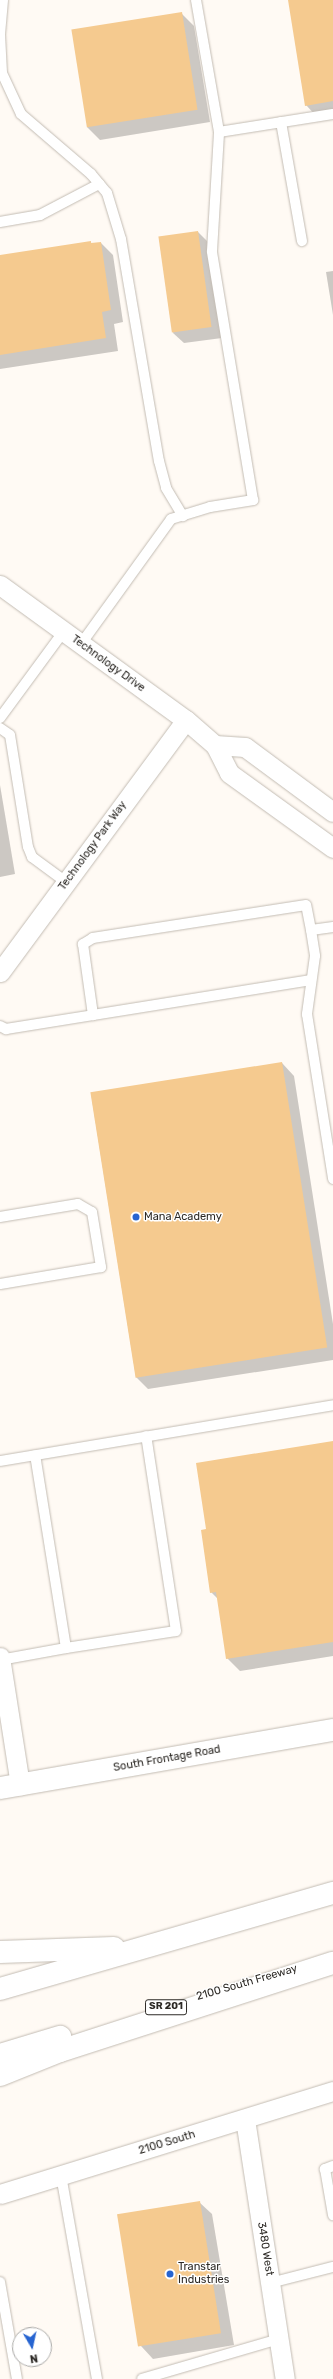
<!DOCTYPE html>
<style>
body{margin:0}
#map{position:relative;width:333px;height:2379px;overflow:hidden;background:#fffaf4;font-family:Rubik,sans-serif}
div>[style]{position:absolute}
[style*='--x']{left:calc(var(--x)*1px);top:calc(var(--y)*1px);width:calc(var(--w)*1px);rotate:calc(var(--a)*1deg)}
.shadow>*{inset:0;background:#0003}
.building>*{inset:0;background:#f5ca8f;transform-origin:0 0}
.roads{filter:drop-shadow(0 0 1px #c3bcb3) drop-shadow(0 0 1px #c3bcb3)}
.lane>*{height:10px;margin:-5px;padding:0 5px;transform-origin:5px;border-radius:5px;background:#fff}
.street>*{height:19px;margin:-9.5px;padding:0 9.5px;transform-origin:9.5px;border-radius:9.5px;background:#fff}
.secondary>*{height:22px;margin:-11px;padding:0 11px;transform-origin:11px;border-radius:11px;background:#fff}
.highway>*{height:22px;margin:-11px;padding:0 11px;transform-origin:11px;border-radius:11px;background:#fff}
.dots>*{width:11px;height:11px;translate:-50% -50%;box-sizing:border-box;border:2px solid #fff;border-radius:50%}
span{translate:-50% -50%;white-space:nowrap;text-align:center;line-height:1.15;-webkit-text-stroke:3px #fff;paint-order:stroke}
.shield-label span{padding:1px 3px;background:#fff;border:1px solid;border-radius:3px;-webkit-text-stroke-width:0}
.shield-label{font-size:10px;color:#2d2a26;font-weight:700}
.street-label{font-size:11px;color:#2d2a26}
.poi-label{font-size:11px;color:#2d2a26}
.left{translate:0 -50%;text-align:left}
.north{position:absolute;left:12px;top:2327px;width:40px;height:40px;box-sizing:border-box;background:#fff;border:1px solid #abaaa8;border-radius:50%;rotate:171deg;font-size:11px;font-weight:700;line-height:16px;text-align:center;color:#2d2a26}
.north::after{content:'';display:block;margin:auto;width:14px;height:18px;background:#2664d1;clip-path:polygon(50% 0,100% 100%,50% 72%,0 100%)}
</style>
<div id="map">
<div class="shadow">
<i style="clip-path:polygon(289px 0,333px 0,333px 115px,318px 118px,306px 105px)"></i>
<i style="clip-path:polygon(182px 14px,194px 26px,210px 122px,100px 140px,87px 127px)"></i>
<i style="clip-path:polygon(198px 232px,208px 242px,222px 338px,184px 343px,173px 333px)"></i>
<i style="clip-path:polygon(90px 242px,93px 244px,101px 243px,113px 255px,123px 322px,114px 324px,118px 351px,0 369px,0 256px)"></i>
<i style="clip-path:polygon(333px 271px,333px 315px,326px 272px)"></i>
<i style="clip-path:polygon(0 785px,15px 874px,0 877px)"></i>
<i style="clip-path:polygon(282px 1063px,294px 1076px,333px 1324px,333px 1360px,148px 1389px,136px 1377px,91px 1093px)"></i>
<i style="clip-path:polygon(333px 1442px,333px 1656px,240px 1671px,227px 1658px,218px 1599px,211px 1592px,207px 1530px)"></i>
<i style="clip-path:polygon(199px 2202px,212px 2214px,234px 2345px,153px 2359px,141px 2346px)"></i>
</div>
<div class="building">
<i style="clip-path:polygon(288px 0,333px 0,333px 101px,305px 106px)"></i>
<i style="left:182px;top:12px;width:99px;height:112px;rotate:81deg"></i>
<i style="left:198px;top:231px;width:97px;height:40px;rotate:82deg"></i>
<i style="clip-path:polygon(91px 241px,91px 243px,101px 242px,111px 310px,102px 312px,106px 338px,0 355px,0 255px)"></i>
<i style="left:282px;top:1062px;width:289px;height:194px;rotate:81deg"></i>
<i style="clip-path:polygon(333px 1441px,333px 1642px,226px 1659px,216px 1592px,210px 1593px,201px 1530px,206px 1529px,196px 1463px)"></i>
<i style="left:200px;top:2201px;width:134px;height:84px;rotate:81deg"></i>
</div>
<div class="roads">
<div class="lane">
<i style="--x:3;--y:0;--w:35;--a:95"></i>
<i style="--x:0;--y:35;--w:38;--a:87"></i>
<i style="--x:2;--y:73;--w:45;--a:65.1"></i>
<i style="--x:21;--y:114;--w:92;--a:40.6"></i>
<i style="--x:91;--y:174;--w:25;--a:50"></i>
<i style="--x:107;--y:193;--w:48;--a:73.1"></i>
<i style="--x:121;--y:239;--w:225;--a:80.3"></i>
<i style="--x:159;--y:461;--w:28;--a:75"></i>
<i style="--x:166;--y:488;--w:33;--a:59"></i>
<i style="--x:196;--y:0;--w:134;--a:80.1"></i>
<i style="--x:219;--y:132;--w:115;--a:-9"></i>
<i style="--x:281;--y:122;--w:121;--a:80"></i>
<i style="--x:0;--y:222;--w:41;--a:-9.9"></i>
<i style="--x:40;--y:215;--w:67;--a:-27.7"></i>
<i style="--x:81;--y:644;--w:154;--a:-54.2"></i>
<i style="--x:171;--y:519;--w:41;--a:-17.1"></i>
<i style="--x:210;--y:507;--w:44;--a:-9.2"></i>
<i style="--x:253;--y:500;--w:252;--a:-99.4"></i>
<i style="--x:212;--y:251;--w:119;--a:-86.6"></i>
<i style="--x:0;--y:718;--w:108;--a:-53.7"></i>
<i style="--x:0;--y:728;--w:12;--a:35"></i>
<i style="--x:10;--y:735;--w:113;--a:80.9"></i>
<i style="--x:28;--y:847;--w:11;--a:68"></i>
<i style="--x:32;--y:857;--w:42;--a:36.3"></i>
<i style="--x:333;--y:927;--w:22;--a:172"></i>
<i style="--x:311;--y:930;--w:26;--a:81"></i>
<i style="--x:315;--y:956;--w:59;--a:97.9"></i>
<i style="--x:307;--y:1014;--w:167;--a:81"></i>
<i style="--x:311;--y:930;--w:25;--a:-101"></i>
<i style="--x:306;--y:905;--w:216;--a:171.2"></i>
<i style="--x:93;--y:938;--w:12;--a:149"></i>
<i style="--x:83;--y:944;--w:72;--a:82"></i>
<i style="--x:93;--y:1015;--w:221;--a:-9.1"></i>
<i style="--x:0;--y:1026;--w:7;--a:27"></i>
<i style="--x:6;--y:1029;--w:88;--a:-9.1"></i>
<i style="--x:0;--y:1217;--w:79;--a:-9.5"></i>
<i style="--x:78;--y:1204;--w:16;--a:30"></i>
<i style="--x:92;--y:1212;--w:56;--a:80.7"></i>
<i style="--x:101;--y:1267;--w:102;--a:170.4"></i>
<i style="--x:0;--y:1461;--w:338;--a:-9.5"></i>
<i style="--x:66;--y:1648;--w:111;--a:-8.8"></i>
<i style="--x:176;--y:1631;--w:197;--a:-98.7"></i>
<i style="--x:0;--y:1660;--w:67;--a:-10.3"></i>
<i style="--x:66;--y:1648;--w:195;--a:-99.1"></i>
<i style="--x:333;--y:2166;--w:9;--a:159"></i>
<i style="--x:325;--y:2169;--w:47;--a:80.1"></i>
<i style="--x:61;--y:2175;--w:207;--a:80"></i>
<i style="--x:0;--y:2282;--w:98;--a:80.1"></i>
<i style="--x:270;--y:2283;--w:65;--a:-14.3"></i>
<i style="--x:142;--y:2379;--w:143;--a:-16.3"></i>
</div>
<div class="street">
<i style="--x:0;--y:585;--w:230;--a:36"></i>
<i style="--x:186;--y:720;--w:38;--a:41"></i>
<i style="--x:215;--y:745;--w:31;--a:63"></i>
<i style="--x:229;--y:773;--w:128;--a:35.8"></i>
<i style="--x:215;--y:745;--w:30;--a:4"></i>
<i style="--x:245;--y:747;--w:109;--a:36.5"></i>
<i style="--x:0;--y:972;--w:313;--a:-53.6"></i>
<i style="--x:0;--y:1657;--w:130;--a:81.1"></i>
<i style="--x:245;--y:2119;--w:263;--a:81.3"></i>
<i style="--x:0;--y:2194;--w:349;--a:-17.2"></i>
</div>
<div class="secondary">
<i style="--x:0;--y:1788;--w:338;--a:-9.9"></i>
</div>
<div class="highway">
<i style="--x:0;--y:1952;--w:114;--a:-2"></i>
<i style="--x:0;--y:1989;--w:347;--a:-16.1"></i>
<i style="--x:0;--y:2055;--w:63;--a:-16.7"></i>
<i style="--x:0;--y:2075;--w:65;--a:-21.8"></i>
<i style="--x:60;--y:2051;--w:287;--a:-17.9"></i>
</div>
</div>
<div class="dots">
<i style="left:136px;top:1217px;background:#2664d1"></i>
<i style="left:170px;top:2274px;background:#2664d1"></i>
</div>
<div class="shield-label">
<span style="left:166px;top:2007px">SR 201</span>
</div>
<div class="street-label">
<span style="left:108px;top:664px;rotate:36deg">Technology Drive</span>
<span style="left:93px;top:846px;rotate:-54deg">Technology Park Way</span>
<span style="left:167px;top:1759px;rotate:-10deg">South Frontage Road</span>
<span style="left:247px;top:1983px;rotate:-16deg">2100 South Freeway</span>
<span style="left:167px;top:2143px;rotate:-17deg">2100 South</span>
<span style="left:265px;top:2249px;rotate:81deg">3480 West</span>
</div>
<div class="poi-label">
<span class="left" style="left:144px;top:1217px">Mana Academy</span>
<span class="left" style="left:178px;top:2274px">Transtar<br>Industries</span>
</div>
<div class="north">N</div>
</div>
